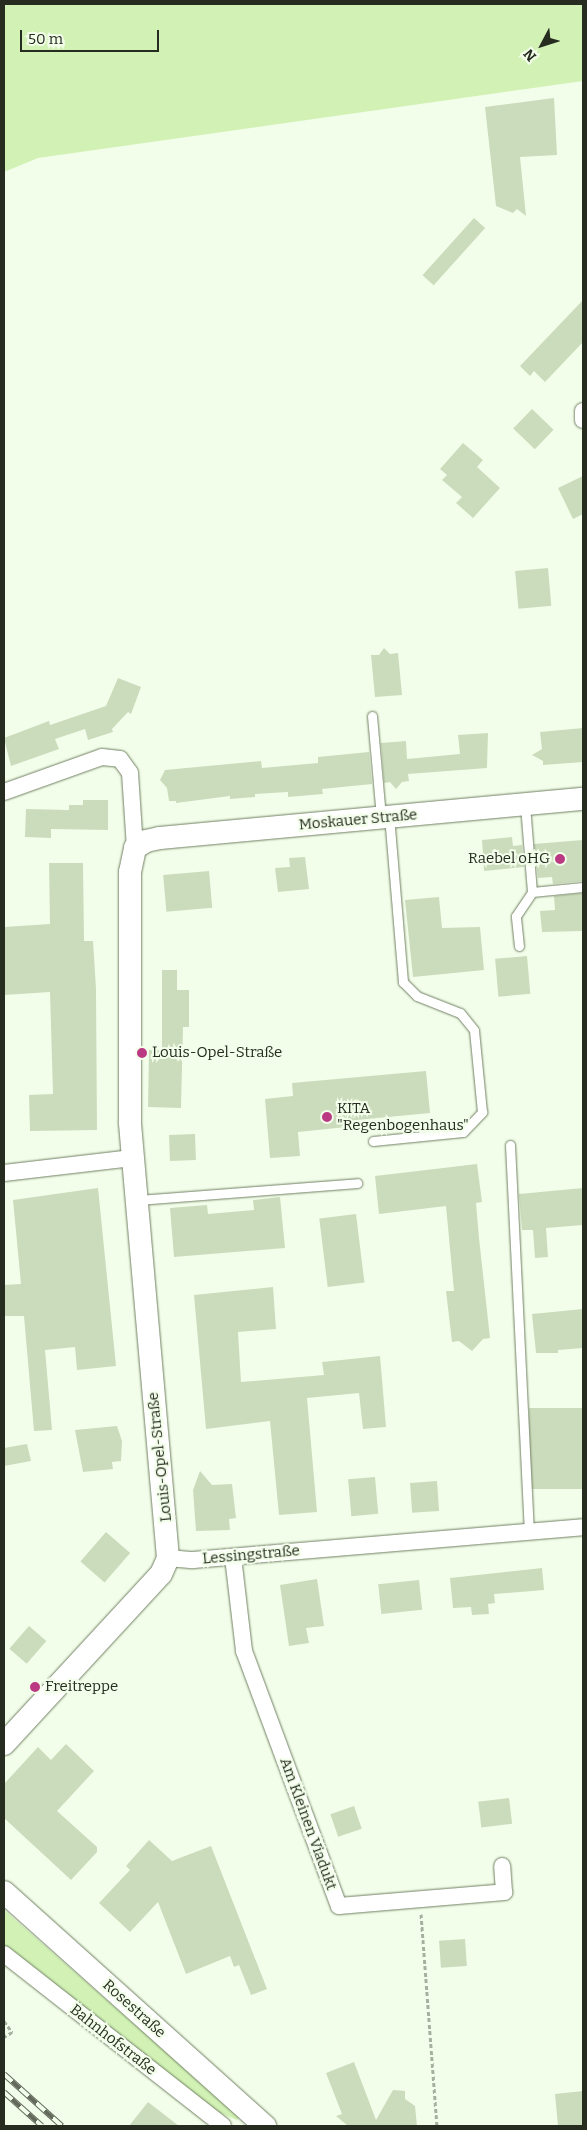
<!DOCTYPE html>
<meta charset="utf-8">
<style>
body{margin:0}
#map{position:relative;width:587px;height:2130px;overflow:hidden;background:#f3feea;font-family:Bitter,serif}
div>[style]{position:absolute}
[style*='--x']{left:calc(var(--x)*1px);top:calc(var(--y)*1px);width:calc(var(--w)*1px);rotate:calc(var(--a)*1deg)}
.green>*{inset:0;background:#d2f2b5}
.building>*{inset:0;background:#cbdcbc;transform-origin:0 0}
.path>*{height:3px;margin-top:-1.5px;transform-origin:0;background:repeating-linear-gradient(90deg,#a7b09f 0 4px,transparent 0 6.5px)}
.roads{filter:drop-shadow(0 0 1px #718063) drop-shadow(0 0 1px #718063)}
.service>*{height:9px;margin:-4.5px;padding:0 4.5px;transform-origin:4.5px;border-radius:4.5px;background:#fff}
.minor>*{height:16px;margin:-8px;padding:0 8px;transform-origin:8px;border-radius:8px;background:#fff}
.secondary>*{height:22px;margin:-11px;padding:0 11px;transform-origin:11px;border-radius:11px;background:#fff}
.rail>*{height:5.5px;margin-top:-2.75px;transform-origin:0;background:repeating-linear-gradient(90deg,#f3feea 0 11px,#636a5c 0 22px);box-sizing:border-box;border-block:1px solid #636a5c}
.dots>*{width:14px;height:14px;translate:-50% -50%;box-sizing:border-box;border:2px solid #f3feea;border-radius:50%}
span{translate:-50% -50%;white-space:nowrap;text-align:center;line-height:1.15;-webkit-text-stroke:4px #f3feea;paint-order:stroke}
.street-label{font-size:15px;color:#262c20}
.poi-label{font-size:15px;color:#262c20}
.right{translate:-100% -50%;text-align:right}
.left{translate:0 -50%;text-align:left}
.frame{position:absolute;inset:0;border:5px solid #262c20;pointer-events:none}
.north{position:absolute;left:517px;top:20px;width:50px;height:50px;-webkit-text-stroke:4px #f3feea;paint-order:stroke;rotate:230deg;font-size:14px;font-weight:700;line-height:20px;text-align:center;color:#262c20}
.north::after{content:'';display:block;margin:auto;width:18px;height:22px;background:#262c20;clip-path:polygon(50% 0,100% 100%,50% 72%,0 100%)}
.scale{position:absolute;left:20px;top:30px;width:139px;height:22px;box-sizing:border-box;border:2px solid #262c20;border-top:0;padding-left:6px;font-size:15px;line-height:18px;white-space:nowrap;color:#262c20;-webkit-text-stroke:4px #f3feea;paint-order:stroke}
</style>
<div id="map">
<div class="green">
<i style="clip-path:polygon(4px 4px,583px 4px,583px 81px,38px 158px,4px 172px)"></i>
<i style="clip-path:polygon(4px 1910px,240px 2117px,237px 2120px,208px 2108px,4px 1947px)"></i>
</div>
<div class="building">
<i style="clip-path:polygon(554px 98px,557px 155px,520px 157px,526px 216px,517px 209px,513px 213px,496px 206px,485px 107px)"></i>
<i style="left:474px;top:218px;width:15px;height:77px;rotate:42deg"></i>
<i style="clip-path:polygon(583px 300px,583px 342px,545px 382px,534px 371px,530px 376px,520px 366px)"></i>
<i style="left:532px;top:409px;width:30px;height:27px;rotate:44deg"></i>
<i style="clip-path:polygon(463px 443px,483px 460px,477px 467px,500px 488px,473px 518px,456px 503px,462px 497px,442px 480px,447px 475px,440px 469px)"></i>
<i style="clip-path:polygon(583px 476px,583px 514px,573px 519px,558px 488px)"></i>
<i style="left:548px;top:568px;width:38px;height:33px;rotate:85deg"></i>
<i style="clip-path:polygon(384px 648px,390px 654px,398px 653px,402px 695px,375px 697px,371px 655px,379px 655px)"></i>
<i style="clip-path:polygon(118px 678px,141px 687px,131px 714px,128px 712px,112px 729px,113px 732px,88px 740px,85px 729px,55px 739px,59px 749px,11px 766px,4px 738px,49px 721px,50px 725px,106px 706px)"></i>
<i style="clip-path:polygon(583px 728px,583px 762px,543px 765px,543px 761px,532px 755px,542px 749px,540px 732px)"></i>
<i style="clip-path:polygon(488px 733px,487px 768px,408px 774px,409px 781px,402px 782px,396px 789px,390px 782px,384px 783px,381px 743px,406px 741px,407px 759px,460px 754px,458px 735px)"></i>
<i style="clip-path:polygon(369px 752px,372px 784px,322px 789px,323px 794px,288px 797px,288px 792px,255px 794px,255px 797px,230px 799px,230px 796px,176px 803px,176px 801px,169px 801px,167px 788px,160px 780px,165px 770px,261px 761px,262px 768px,318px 763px,318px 757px)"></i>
<i style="clip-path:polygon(83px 800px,108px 800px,108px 830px,51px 829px,51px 838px,25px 837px,26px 809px,69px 810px,69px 805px,83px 805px)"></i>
<i style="clip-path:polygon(512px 837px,513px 846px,522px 845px,524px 867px,484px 871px,482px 840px)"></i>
<i style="clip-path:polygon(583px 840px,583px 881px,553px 884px,552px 877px,538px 878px,534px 844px)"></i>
<i style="clip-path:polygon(305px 857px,309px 889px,278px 892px,275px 868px,290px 867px,289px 858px)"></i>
<i style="clip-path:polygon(49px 863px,83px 863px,84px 941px,93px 941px,96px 989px,97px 1130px,30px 1131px,29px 1095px,53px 1094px,50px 992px,4px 995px,4px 927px,50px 924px)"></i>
<i style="left:209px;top:871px;width:37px;height:46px;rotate:85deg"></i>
<i style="clip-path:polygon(583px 893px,583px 931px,542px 932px,540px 911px,555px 910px,554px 896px)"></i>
<i style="clip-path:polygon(439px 897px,442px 928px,480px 927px,484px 970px,413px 977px,405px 900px)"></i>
<i style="left:527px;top:956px;width:38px;height:32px;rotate:85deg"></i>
<i style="clip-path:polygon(162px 970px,177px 970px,177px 990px,189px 990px,189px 1027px,183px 1027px,181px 1108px,148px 1107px,149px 1050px,162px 1050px)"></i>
<i style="clip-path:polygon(426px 1071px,430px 1113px,346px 1121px,346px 1127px,298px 1132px,300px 1156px,270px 1158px,265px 1099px,293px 1096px,292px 1083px)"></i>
<i style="left:195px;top:1134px;width:26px;height:26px;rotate:88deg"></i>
<i style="clip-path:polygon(477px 1164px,482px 1202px,476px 1203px,479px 1238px,490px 1338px,483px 1339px,472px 1351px,459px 1341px,452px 1342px,446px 1291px,454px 1291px,446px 1206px,379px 1214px,375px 1176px)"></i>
<i style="clip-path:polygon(98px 1188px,116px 1366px,77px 1370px,75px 1347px,45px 1350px,52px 1430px,34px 1431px,24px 1316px,4px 1316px,4px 1285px,21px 1284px,13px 1200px)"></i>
<i style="clip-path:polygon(583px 1188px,583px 1225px,546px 1228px,548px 1257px,535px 1258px,533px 1230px,522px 1230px,519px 1194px)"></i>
<i style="clip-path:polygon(280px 1197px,285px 1248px,174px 1257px,170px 1208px,207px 1205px,208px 1214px,254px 1210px,253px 1200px)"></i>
<i style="left:356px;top:1214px;width:69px;height:37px;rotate:83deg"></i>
<i style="clip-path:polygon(273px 1287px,276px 1329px,238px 1332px,241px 1382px,324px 1375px,322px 1362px,380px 1356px,386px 1427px,363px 1429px,359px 1393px,307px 1398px,317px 1512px,279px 1515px,270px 1421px,206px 1429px,194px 1295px)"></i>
<i style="clip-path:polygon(583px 1309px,583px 1348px,558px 1350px,558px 1353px,536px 1353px,532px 1314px)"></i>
<i style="left:583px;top:1408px;width:81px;height:54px;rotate:90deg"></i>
<i style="clip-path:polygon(117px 1426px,122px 1441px,121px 1461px,112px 1462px,113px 1469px,83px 1472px,75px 1430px)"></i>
<i style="clip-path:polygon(27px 1444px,31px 1461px,4px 1466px,4px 1448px)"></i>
<i style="clip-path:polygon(200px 1471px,212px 1485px,232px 1484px,236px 1518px,229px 1519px,230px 1530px,196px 1531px,193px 1490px)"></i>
<i style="left:375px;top:1477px;width:37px;height:27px;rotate:85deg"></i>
<i style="left:437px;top:1481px;width:30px;height:27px;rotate:86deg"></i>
<i style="left:106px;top:1532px;width:32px;height:39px;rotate:41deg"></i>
<i style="clip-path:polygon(542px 1568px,544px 1590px,494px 1594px,495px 1603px,488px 1604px,489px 1614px,472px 1615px,471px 1607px,453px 1608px,450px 1578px)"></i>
<i style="clip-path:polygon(317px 1579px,324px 1626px,306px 1628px,309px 1643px,289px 1646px,280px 1585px)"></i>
<i style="left:419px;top:1580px;width:30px;height:41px;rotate:84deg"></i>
<i style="left:29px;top:1626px;width:23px;height:30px;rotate:41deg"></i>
<i style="clip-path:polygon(66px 1744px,94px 1771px,57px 1811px,97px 1847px,97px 1852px,71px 1880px,4px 1818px,4px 1784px,38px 1747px,51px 1760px)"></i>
<i style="left:509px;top:1798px;width:26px;height:31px;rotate:83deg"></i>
<i style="left:354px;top:1806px;width:24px;height:25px;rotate:71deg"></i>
<i style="clip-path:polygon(149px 1840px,172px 1861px,211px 1846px,267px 1989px,251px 1995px,239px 1965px,234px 1967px,230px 1956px,186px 1974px,158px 1902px,130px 1932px,99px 1903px,130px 1870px,126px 1866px)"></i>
<i style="left:465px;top:1939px;width:27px;height:26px;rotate:86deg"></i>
<i style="clip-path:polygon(354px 2062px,376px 2120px,393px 2090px,405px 2091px,405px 2099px,415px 2106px,417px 2126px,348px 2126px,336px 2116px,342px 2114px,326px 2073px)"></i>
<i style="clip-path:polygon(583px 2091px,583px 2126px,558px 2126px,555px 2094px)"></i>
<i style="clip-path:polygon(148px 2102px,179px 2126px,129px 2126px)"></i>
</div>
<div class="path">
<i style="--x:421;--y:1914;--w:213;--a:85.7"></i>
<i style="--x:4;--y:2021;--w:14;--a:54"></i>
<i style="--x:12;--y:2032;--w:9;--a:148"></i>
</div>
<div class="roads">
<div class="service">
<i style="--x:372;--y:716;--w:101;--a:84.9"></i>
<i style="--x:525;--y:805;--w:87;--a:85.4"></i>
<i style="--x:519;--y:946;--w:30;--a:-96"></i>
<i style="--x:516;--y:916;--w:29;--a:-56"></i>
<i style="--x:532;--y:892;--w:51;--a:-5.6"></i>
<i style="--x:373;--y:1141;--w:90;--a:-5.7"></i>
<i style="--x:463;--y:1132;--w:28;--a:-46"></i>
<i style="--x:482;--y:1112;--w:82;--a:-95.6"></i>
<i style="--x:474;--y:1030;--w:22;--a:-129"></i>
<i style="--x:460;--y:1013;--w:46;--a:-158.4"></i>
<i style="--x:417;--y:996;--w:20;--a:-135"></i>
<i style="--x:403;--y:982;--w:166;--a:-94.8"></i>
<i style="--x:510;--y:1145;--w:388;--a:87.2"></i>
<i style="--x:138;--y:1200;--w:220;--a:-4.4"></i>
</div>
<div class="minor">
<i style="--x:583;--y:411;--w:9;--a:90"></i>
<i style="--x:4;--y:792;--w:104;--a:-19.7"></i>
<i style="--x:102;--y:757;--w:18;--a:6"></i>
<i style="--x:120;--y:759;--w:17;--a:54"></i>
<i style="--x:130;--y:773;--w:75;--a:86.2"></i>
<i style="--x:4;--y:1173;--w:129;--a:-6.7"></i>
<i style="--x:233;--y:1557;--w:95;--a:83.3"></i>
<i style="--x:244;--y:1651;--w:272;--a:69.6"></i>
<i style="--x:339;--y:1906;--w:166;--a:-4.8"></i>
<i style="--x:504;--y:1892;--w:26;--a:-94"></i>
<i style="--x:168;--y:1558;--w:25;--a:5"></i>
<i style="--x:193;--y:1560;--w:391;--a:-4.8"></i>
<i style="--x:4;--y:1954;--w:278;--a:38.1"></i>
</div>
<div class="secondary">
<i style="--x:4;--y:1744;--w:231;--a:-47.3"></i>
<i style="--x:161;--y:1574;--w:17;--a:-66"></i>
<i style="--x:168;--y:1558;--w:438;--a:-95"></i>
<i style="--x:130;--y:1122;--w:250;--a:-90"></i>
<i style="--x:130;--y:872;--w:25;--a:-78"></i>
<i style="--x:135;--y:848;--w:13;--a:-32"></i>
<i style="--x:146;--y:841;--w:14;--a:-12"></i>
<i style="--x:160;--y:838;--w:425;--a:-5.3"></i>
<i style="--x:4;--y:1892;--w:351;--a:41.9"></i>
</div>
</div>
<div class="rail">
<i style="--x:4;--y:2074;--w:78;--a:41.9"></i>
<i style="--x:4;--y:2092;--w:51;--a:41.8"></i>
</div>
<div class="dots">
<i style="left:560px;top:859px;background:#bb3983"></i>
<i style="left:142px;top:1053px;background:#bb3983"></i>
<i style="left:327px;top:1117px;background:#bb3983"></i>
<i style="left:35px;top:1687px;background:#bb3983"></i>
</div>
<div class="street-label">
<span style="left:358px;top:820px;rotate:-5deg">Moskauer Straße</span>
<span style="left:160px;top:1457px;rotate:-96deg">Louis-Opel-Straße</span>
<span style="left:251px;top:1555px;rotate:-5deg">Lessingstraße</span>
<span style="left:308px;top:1824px;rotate:70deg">Am Kleinen Viadukt</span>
<span style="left:134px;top:2009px;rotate:42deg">Rosestraße</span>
<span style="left:113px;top:2040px;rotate:38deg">Bahnhofstraße</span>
</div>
<div class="poi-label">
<span class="right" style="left:550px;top:859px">Raebel oHG</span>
<span class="left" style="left:152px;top:1053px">Louis-Opel-Straße</span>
<span class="left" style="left:337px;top:1117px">KITA<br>"Regenbogenhaus"</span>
<span class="left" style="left:45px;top:1687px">Freitreppe</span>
</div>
<div class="frame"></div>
<div class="north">N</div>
<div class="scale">50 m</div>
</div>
